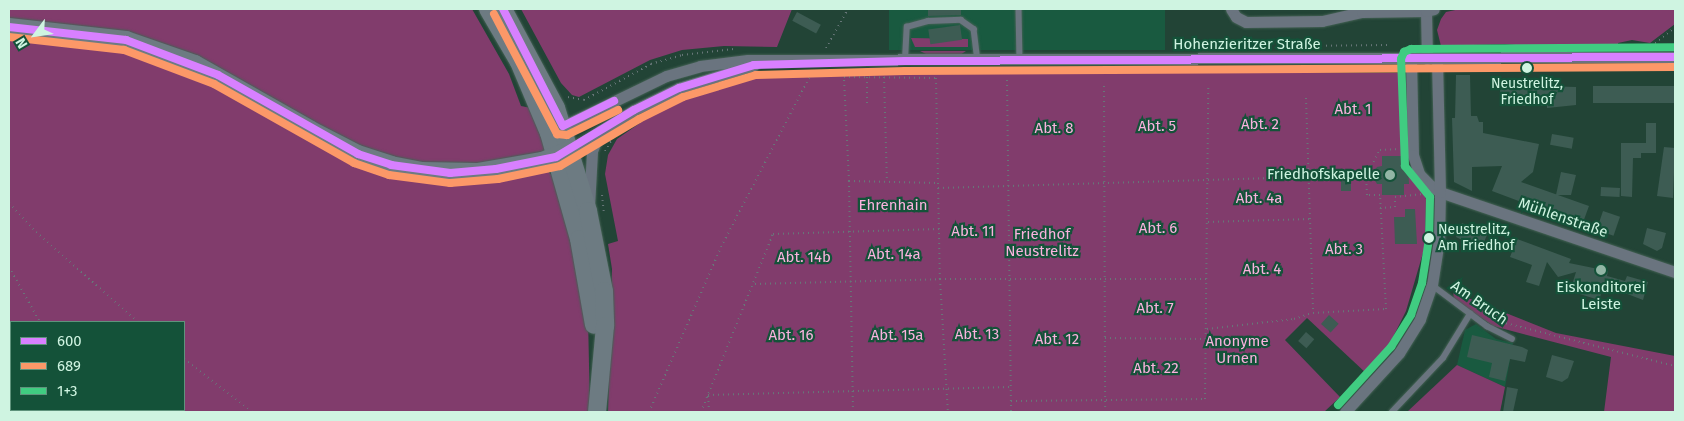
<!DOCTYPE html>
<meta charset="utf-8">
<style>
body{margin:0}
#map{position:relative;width:1684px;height:421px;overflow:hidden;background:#224436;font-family:"Fira Sans",sans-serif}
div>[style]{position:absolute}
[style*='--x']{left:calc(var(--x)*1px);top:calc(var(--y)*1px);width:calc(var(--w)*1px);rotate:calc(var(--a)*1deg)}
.built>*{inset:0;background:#195a40;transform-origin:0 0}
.green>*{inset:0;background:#813c6c}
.building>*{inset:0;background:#3d5c53;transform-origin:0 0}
.path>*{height:2px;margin-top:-1px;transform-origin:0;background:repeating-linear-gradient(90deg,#677678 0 1px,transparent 0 5px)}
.roads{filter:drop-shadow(0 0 1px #446154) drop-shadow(0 0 1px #446154)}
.lane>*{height:5.5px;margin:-2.75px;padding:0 2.75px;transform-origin:2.75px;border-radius:2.75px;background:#6a747f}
.street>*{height:11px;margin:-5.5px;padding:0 5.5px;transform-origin:5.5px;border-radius:5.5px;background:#6a747f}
.primary>*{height:18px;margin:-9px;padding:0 9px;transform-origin:9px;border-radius:9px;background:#6d7b82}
.bus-1>*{height:8px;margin:-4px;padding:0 4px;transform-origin:4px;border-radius:4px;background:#d880ff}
.bus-2>*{height:8px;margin:-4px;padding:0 4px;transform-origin:4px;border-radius:4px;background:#fc9868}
.bus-3>*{height:8px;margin:-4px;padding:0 4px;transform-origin:4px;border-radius:4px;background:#40cc81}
.dots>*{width:14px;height:14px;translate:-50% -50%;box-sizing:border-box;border:2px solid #145239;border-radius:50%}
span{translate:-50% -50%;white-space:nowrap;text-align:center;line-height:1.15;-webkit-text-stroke:4.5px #145239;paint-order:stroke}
.bus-label{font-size:14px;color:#cff4e1}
.left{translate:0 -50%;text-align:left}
.street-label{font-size:15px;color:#cff4e1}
.park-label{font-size:15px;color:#fab2de}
.poi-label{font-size:15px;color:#cff4e1}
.right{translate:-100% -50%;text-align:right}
.frame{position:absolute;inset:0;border:10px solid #cff4e1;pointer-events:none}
.legend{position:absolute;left:10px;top:321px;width:175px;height:90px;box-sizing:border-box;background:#145239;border:1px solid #5f937c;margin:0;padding:6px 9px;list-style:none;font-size:15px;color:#cff4e1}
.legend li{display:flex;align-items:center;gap:10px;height:25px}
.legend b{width:25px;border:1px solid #5f937c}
.north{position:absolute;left:10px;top:10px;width:50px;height:50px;-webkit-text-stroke:4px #145239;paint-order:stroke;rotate:239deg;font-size:14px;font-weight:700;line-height:20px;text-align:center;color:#cff4e1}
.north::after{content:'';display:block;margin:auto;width:18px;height:22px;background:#cff4e1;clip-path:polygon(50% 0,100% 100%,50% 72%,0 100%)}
</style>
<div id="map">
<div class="built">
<i style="left:889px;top:9px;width:276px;height:41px"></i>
<i style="clip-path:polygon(1476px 324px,1496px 339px,1513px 343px,1505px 387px,1457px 365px,1465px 330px)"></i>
</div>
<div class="green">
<i style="clip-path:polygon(9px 9px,472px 9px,509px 74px,521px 106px,531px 108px,546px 149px,544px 152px,503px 163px,424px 167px,343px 142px,169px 50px,9px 22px)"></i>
<i style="clip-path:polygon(521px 9px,792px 9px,777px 47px,724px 46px,682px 50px,650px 60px,579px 97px,572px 95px,561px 83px)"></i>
<i style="clip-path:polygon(1460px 9px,1675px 9px,1675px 24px,1650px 43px,1632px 40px,1618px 43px,1618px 47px,1535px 47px,1505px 44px,1441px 46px,1437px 30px,1441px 19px,1446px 12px)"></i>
<i style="clip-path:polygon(evenodd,9px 34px,121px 47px,185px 67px,385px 171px,547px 170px,558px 182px,588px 317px,590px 412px,9px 412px,9px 34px,11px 322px,184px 322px,184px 410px,11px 410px,11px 322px)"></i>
<i style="clip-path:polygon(911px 38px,968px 39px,968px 47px,915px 47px)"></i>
<i style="clip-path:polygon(920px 51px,966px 51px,960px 55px,928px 55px)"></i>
<i style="clip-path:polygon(867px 73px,1401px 73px,1403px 165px,1409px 166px,1426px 199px,1425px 246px,1406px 311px,1389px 345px,1367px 374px,1307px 318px,1285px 340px,1340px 397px,1324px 412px,608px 412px,612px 269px,608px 244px,618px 241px,605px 174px,608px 155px,617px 139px,656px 112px,695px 93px,726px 84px,767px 76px)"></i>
<i style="clip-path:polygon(1453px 292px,1556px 333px,1675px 356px,1675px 412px,1604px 412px,1611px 357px,1493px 326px,1454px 299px)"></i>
<i style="clip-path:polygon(1457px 365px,1505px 387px,1500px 412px,1407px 412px)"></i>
</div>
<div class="building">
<i style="clip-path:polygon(928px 9px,961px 9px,961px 15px,928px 16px)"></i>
<i style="left:797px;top:12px;width:27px;height:10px;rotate:28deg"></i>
<i style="left:960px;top:25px;width:15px;height:32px;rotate:82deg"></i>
<i style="clip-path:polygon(1456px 75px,1470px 75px,1471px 116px,1477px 116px,1479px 122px,1483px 122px,1483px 133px,1539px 144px,1533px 172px,1521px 182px,1589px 206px,1582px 225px,1492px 191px,1502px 166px,1472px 167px,1472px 191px,1454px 182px,1452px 118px,1455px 118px)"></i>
<i style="clip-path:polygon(1505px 85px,1576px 87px,1576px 105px,1547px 108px,1547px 106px,1500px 105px,1500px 87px)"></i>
<i style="left:1675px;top:86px;width:17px;height:82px;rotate:90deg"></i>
<i style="clip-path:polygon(1646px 123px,1656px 123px,1656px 153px,1641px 153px,1641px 158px,1633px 158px,1632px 197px,1621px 196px,1621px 143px,1646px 143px)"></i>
<i style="left:1552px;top:134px;width:22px;height:11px;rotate:10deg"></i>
<i style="clip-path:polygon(1664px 147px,1675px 148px,1673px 198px,1657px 196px)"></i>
<i style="clip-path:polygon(1382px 156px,1403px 156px,1403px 167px,1408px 166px,1409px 184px,1404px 184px,1404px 195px,1382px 195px,1382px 184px,1377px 184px,1372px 175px,1377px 167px,1382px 166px)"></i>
<i style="clip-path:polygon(1561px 172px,1576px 175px,1571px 195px,1556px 195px)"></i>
<i style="left:1341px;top:181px;width:10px;height:10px"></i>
<i style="left:1601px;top:187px;width:19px;height:9px;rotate:3deg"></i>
<i style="clip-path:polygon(1405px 209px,1415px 209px,1417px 244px,1395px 244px,1394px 217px,1405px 217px)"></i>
<i style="left:1603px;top:211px;width:18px;height:20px;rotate:19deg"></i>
<i style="clip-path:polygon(1462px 223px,1473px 228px,1473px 236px,1475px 229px,1487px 235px,1481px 249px,1456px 237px)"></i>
<i style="clip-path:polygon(1647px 228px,1666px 233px,1662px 248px,1657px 251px,1643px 244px)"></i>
<i style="clip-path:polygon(1517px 239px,1571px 259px,1569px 263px,1608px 271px,1607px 276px,1625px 281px,1627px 276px,1648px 282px,1643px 300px,1604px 285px,1599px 300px,1570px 291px,1576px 272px,1558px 277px,1547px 262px,1539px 286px,1526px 282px,1532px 265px,1510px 257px)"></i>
<i style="left:1329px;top:315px;width:13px;height:12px;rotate:42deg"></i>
<i style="left:1306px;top:332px;width:11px;height:12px;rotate:41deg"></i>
<i style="clip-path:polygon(1472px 335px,1522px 347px,1528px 350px,1525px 362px,1510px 359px,1505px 381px,1489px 377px,1492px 363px,1467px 357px)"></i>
<i style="clip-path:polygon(1552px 355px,1574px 361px,1568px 378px,1562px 382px,1546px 377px)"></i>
<i style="clip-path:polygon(1507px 387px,1518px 389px,1513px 412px,1503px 412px)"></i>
</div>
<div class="path">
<i style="--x:1296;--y:46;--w:92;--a:-0.6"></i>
<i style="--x:1651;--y:46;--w:31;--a:-38"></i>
<i style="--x:826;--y:48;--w:45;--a:-60.6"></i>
<i style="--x:867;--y:72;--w:31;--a:90"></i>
<i style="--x:884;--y:77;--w:105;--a:88.4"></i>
<i style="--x:1007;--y:80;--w:332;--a:89.3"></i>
<i style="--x:1104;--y:86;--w:326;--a:89.8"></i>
<i style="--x:568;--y:97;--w:16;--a:11"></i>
<i style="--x:584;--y:100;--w:76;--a:-28.2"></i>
<i style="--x:651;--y:64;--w:32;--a:-16"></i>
<i style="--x:682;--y:55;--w:52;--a:-6.6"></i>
<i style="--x:1306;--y:98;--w:215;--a:88.1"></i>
<i style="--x:605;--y:151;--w:17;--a:-59"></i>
<i style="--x:849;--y:181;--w:104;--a:-92.8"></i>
<i style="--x:844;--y:77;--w:92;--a:0.6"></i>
<i style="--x:936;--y:78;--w:201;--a:88.9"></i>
<i style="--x:940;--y:279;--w:133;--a:86.6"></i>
<i style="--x:938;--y:188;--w:428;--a:-1.7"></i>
<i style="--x:1366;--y:175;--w:29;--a:-61"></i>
<i style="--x:1380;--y:150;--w:20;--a:-3"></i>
<i style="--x:602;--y:195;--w:18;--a:84"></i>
<i style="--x:9;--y:203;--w:40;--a:47"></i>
<i style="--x:36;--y:232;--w:136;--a:41.4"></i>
<i style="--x:1380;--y:208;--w:15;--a:-4"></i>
<i style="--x:1395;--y:207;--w:10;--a:-90"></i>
<i style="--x:1395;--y:197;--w:28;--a:-6"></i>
<i style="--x:1208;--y:222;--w:103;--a:-1.7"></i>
<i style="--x:9;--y:267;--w:63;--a:60.6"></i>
<i style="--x:755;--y:284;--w:185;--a:-1.5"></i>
<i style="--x:940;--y:279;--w:267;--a:0"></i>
<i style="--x:1501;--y:322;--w:179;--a:14.2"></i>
<i style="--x:1207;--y:329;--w:88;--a:-6.6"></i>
<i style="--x:1294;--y:319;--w:20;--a:-18"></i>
<i style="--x:1313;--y:313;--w:73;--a:-3.1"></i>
<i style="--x:1386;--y:309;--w:114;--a:-93"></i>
<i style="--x:1380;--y:195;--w:13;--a:180"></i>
<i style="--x:1367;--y:195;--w:20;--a:-93"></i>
<i style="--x:1105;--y:338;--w:100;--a:0.6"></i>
<i style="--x:184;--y:359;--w:86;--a:37.9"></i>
<i style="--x:1011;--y:401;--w:194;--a:-0.6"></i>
<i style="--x:1205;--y:399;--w:312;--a:-89.4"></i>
<i style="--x:86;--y:410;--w:3;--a:45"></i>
<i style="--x:649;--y:412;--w:180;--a:-66.4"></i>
<i style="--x:721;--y:247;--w:197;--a:-62.5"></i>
<i style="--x:701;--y:412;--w:192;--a:-68"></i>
<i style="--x:773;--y:234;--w:166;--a:-1.7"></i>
<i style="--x:709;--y:412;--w:17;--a:-93"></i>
<i style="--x:708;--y:395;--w:302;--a:-1.5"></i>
<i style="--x:853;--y:412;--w:231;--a:-91"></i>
<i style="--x:849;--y:181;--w:89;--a:1.3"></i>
</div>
<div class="roads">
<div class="lane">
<i style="--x:1019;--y:9;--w:51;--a:88.9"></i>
<i style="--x:905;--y:60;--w:33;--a:-87"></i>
<i style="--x:907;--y:27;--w:22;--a:-16"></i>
<i style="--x:928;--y:21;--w:33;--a:-2"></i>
<i style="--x:961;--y:20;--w:16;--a:35"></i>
<i style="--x:974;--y:29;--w:31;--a:83"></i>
<i style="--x:1432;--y:285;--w:69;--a:36.7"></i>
<i style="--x:1487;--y:326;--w:28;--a:27"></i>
<i style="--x:1392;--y:412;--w:74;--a:-46.6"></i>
<i style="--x:1443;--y:358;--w:52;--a:-58.5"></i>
</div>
<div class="street">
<i style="--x:1231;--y:9;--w:9;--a:58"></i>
<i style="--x:1236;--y:17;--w:11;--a:27"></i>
<i style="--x:1246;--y:22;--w:76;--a:-0.8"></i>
<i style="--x:1322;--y:21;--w:41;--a:-12.7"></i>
<i style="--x:1362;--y:9;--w:3;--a:90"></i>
<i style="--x:1362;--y:12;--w:64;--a:-0.9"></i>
<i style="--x:1411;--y:59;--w:96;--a:88.8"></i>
<i style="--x:1413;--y:155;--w:20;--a:72"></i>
<i style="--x:1419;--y:174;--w:16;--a:45"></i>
<i style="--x:1430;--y:185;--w:12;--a:35"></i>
<i style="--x:1440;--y:192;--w:248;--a:18.8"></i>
<i style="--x:1427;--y:59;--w:48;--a:-91.2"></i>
<i style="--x:1426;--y:11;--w:8;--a:-14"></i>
<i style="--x:557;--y:129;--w:121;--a:-25.9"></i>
<i style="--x:666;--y:76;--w:35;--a:-16"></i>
<i style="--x:700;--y:66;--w:48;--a:-7.1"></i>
<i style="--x:748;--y:60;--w:927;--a:-0.19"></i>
<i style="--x:571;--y:149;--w:74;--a:-31.8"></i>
<i style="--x:634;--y:110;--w:50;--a:-26.1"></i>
<i style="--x:679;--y:88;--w:78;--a:-17"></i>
<i style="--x:589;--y:207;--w:56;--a:-86.9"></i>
<i style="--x:592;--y:151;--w:22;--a:-68"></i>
<i style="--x:1345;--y:412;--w:80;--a:-47.5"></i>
<i style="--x:1399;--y:353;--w:40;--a:-58"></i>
<i style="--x:1420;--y:319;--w:36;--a:-71"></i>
<i style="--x:1432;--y:285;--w:46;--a:-81.2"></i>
<i style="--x:1439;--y:240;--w:48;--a:-88.8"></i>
<i style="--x:1440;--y:192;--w:133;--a:-91.3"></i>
</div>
<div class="primary">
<i style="--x:488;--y:9;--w:61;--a:59.7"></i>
<i style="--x:519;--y:62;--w:77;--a:67.1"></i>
<i style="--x:549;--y:133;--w:110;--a:74.2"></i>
<i style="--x:579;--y:239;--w:87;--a:80.1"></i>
<i style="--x:503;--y:9;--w:112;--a:61.8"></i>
<i style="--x:556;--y:108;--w:108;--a:72.7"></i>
<i style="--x:588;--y:211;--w:82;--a:78.7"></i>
<i style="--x:604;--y:291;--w:35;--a:88"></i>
<i style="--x:605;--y:326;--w:86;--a:95.3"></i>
<i style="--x:9;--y:27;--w:118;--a:6.3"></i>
<i style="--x:126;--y:40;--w:73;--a:19.2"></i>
<i style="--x:195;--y:64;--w:133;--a:29.6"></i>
<i style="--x:311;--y:130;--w:53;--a:27.1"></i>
<i style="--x:358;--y:154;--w:35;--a:18"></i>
<i style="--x:391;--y:165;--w:32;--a:11"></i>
<i style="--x:422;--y:171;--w:55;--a:1"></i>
<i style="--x:477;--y:172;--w:66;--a:-9.6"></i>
<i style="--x:542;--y:161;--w:31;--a:-22"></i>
</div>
</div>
<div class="bus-1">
<i style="--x:503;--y:9;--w:131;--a:62.9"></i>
<i style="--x:563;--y:126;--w:57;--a:-26.1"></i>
<i style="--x:9;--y:27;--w:118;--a:6.3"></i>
<i style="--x:126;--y:40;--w:98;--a:20.8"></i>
<i style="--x:218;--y:75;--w:161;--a:29.4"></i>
<i style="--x:358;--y:154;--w:35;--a:18"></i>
<i style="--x:391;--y:165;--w:60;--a:7.7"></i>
<i style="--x:450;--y:173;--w:46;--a:-5"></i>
<i style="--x:496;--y:169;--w:61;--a:-11.3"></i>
<i style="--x:556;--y:157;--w:91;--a:-31.1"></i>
<i style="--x:634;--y:110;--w:50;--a:-26.1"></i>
<i style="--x:679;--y:88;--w:78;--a:-17"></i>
<i style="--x:754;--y:65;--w:151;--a:-1.5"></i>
<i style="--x:905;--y:61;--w:770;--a:-0.3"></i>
</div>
<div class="bus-2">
<i style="--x:494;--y:14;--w:136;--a:62.3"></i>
<i style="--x:557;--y:134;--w:10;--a:6"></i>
<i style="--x:567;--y:135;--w:57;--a:-26.1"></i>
<i style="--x:9;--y:37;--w:116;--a:6.4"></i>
<i style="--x:124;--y:50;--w:96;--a:20.7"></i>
<i style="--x:214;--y:84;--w:161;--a:29.4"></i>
<i style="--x:354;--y:163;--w:37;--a:19"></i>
<i style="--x:389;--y:175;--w:62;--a:7.5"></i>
<i style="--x:450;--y:183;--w:48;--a:-4.8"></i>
<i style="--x:498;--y:179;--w:63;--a:-11.8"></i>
<i style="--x:560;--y:166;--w:92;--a:-30.7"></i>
<i style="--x:639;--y:119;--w:49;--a:-26.6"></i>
<i style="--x:683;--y:97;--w:76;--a:-16.8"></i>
<i style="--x:756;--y:75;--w:149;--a:-1.5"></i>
<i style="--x:905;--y:71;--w:770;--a:-0.3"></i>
</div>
<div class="bus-3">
<i style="--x:1338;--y:405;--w:79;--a:-47.6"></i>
<i style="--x:1391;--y:347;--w:38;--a:-58"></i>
<i style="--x:1411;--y:315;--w:34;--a:-71"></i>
<i style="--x:1422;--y:283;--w:45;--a:-81"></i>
<i style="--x:1429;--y:239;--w:42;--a:-88.6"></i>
<i style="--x:1430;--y:197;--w:40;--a:-129"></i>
<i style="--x:1405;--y:166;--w:107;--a:-92.1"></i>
<i style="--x:1401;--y:59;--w:8;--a:-67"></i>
<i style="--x:1404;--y:52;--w:8;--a:-23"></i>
<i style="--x:1411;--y:49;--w:264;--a:-0.4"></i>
</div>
<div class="dots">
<i style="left:1527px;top:68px;background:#cff4e1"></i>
<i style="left:1390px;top:175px;background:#92b6a5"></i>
<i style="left:1429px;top:238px;background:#cff4e1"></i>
<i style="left:1601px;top:270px;background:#92b6a5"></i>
</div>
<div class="bus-label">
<span style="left:1527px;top:92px">Neustrelitz,<br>Friedhof</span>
<span class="left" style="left:1438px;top:238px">Neustrelitz,<br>Am Friedhof</span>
</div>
<div class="street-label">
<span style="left:1247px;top:45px">Hohenzieritzer Straße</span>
<span style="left:1563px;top:218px;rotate:19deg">Mühlenstraße</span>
<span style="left:1479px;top:303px;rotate:35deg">Am Bruch</span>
</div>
<div class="park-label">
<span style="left:1353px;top:110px">Abt. 1</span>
<span style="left:1260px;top:125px">Abt. 2</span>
<span style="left:1157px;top:127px">Abt. 5</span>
<span style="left:1054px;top:129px">Abt. 8</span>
<span style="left:1259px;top:199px">Abt. 4a</span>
<span style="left:893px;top:206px">Ehrenhain</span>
<span style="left:1158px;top:229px">Abt. 6</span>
<span style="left:973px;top:232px">Abt. 11</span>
<span style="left:1042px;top:243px">Friedhof<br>Neustrelitz</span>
<span style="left:1344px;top:250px">Abt. 3</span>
<span style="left:894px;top:255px">Abt. 14a</span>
<span style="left:804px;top:258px">Abt. 14b</span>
<span style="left:1262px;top:270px">Abt. 4</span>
<span style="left:1155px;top:309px">Abt. 7</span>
<span style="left:977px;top:335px">Abt. 13</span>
<span style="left:791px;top:336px">Abt. 16</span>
<span style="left:897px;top:336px">Abt. 15a</span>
<span style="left:1057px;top:340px">Abt. 12</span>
<span style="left:1237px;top:350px">Anonyme<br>Urnen</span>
<span style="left:1156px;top:369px">Abt. 22</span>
</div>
<div class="poi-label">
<span class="right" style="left:1380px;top:175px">Friedhofskapelle</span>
<span style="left:1601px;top:296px">Eiskonditorei<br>Leiste</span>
</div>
<div class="frame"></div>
<ul class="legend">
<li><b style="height:6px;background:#d880ff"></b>600</li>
<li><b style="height:6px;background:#fc9868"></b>689</li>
<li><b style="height:6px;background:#40cc81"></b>1+3</li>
</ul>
<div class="north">N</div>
</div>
